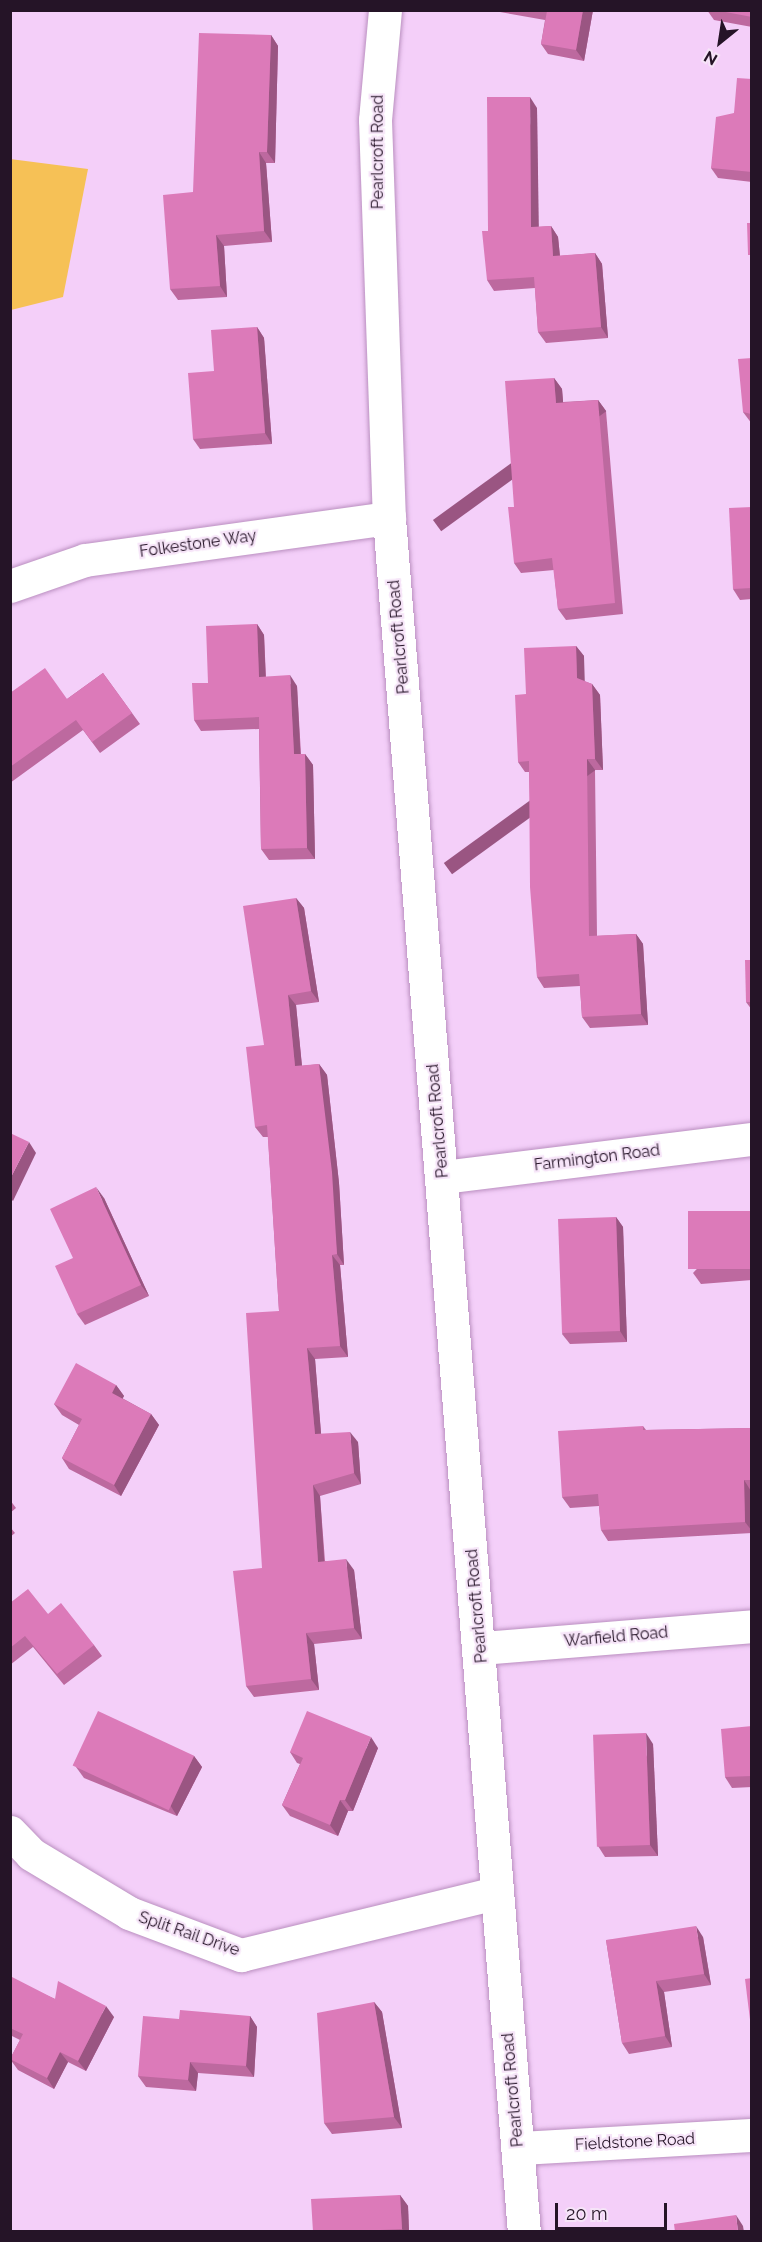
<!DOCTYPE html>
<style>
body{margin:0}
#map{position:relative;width:762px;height:2242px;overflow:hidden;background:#f4cff9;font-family:Raleway,sans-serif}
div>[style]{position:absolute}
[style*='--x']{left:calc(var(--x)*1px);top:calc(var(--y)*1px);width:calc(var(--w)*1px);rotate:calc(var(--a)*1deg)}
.green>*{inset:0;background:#f6c156}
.roads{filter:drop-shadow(0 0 2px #ba8fc0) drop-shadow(0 0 2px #ba8fc0)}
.minor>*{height:33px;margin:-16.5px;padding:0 16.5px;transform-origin:16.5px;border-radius:16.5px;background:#fff}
.wall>*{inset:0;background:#bd699f}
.shaded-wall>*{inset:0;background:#9a5582;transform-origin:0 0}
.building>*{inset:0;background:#dc7ab9;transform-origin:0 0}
span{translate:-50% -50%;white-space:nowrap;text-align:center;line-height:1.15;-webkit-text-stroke:4.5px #f6e4f8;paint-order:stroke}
.street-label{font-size:16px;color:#251427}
.frame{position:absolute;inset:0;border:12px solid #251427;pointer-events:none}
.north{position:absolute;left:690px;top:12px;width:60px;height:60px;-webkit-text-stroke:4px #f6e4f8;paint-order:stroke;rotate:210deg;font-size:16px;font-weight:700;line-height:24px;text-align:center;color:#251427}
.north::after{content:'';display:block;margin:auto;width:21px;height:27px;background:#251427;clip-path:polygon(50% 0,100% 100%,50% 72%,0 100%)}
.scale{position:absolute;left:555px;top:2203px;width:112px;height:27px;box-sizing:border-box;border:3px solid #251427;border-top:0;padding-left:8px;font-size:18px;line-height:21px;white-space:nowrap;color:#251427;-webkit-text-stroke:4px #f6e4f8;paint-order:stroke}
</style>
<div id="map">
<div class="green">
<i style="clip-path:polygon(10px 159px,88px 169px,63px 297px,11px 310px)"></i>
</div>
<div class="roads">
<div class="minor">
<i style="--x:385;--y:10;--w:110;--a:95.2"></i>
<i style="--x:375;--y:120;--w:398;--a:88"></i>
<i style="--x:389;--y:518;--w:1719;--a:85.5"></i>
<i style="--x:10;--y:586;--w:79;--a:-19.1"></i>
<i style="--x:85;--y:560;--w:307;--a:-7.9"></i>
<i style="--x:442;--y:1177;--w:312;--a:-7"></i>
<i style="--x:481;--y:1648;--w:272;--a:-4.6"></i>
<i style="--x:10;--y:1832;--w:30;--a:46"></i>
<i style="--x:31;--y:1854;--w:114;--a:31"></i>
<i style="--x:129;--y:1913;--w:120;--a:20.6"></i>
<i style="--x:241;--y:1955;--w:261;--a:-13.7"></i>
<i style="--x:519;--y:2148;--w:233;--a:-3.2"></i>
</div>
</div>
<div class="wall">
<i style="clip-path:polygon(499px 10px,593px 10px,584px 61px,548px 54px,541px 44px,545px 20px,500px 12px)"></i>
<i style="clip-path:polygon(707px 10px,752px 10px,752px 27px,714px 20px)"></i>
<i style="clip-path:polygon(271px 35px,278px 46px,275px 163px,266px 163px,272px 242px,224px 246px,227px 297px,178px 300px,170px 289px,193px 192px)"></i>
<i style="clip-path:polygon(752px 79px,752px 182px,718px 178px,711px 168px,734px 113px)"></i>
<i style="clip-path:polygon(537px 108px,538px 227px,551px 226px,558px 237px,560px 256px,595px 253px,602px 264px,608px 338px,546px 343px,538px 332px,535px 288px,494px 291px,487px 280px,488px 231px)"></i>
<i style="clip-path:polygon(257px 327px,264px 338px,272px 444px,200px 449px,193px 439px,214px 371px)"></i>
<i style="clip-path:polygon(752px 358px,752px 424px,743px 412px)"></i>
<i style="clip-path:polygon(554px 378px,562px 389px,563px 402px,598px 400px,606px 411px,623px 614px,566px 620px,558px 609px,554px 570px,521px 573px,514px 563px,514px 507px)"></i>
<i style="clip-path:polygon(752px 507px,752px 599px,740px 600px,733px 589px)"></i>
<i style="clip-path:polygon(257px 624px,264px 635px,266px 677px,297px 686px,301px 754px,305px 754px,313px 765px,315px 859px,269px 860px,261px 849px,259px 729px,201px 731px,194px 720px,208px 683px)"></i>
<i style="clip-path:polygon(576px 646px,584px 656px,584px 681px,592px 684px,600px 695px,603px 770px,595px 770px,597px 936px,636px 934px,643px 944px,648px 1025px,590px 1028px,582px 1017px,580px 986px,544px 988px,537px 977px,529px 772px,525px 772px,518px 762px,526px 694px)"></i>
<i style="clip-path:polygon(103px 673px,140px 724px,100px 753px,83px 730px,10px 783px,10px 693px,67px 699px)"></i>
<i style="clip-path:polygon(296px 898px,304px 908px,319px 1002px,296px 1005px,302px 1066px,319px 1064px,327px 1075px,339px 1183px,344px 1265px,340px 1265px,348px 1357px,315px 1359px,321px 1434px,358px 1442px,361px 1484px,320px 1496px,325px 1561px,354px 1570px,362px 1639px,314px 1644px,319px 1690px,254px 1697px,246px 1686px,262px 1568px,279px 1311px,268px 1137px,263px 1137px,255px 1127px)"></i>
<i style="clip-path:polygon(752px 960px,752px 1010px,746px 1002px)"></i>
<i style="clip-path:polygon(104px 1198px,149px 1296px,85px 1325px,77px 1314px,73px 1258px)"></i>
<i style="clip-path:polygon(752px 1211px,752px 1280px,701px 1284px,693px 1273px)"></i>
<i style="clip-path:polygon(616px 1217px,623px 1227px,627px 1342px,570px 1344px,562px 1334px)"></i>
<i style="clip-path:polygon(116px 1385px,124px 1396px,122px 1398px,151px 1414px,159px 1425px,121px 1496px,69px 1469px,62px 1458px,79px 1425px,62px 1415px,54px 1404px)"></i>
<i style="clip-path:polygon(643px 1426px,646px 1430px,752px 1428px,752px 1533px,608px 1541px,601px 1530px,599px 1506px,570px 1508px,562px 1497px)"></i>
<i style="clip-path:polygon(10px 1500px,16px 1508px,10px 1513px)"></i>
<i style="clip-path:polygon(10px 1527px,15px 1533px,10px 1537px)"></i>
<i style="clip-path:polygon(10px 1603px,48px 1614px,94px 1645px,102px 1656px,64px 1685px,33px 1647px,10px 1665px)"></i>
<i style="clip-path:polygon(752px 1726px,752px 1787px,732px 1788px,725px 1777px)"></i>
<i style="clip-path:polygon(653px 1744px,658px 1856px,605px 1857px,598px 1846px)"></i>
<i style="clip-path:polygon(378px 1748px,353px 1811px,348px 1811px,338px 1836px,290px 1816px,282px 1805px,300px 1764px,297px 1763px,290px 1752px)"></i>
<i style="clip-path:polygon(194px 1756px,202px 1767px,177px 1816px,84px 1778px,76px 1767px)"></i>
<i style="clip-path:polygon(703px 1937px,711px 1985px,664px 1992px,672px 2047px,629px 2054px,622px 2043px,606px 1940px)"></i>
<i style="clip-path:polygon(10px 1979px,55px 1999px,114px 2017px,86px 2071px,68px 2062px,54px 2089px,18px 2070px,10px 2059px,20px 2040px,10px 2035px)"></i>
<i style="clip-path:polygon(374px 2002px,382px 2012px,402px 2128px,332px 2134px,324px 2123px)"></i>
<i style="clip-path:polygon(250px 2016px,257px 2027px,254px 2077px,198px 2073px,196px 2091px,146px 2087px,138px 2076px,179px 2019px)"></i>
<i style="clip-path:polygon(400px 2195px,408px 2206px,409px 2232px,313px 2232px)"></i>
</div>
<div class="shaded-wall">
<i style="clip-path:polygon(583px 10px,593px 10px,584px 61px,576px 50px)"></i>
<i style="clip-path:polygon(271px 35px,278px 46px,275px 163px,267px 152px)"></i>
<i style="clip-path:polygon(530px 97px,537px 108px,539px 238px,531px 227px)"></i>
<i style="clip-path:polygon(259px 152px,266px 163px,272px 242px,264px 231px)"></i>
<i style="clip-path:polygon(551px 226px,558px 237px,561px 267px,553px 256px)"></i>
<i style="clip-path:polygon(216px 235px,224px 246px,227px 297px,220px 286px)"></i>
<i style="clip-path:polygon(595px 253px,602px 264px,608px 338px,601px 327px)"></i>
<i style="clip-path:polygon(257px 327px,264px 338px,272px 444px,265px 433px)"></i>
<i style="clip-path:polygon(554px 378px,562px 389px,564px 413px,556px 403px)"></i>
<i style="left:598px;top:400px;width:14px;height:204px;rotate:54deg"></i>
<i style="clip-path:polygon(257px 624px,264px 635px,266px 688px,259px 677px)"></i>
<i style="clip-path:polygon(576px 646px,584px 656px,585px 689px,577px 678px)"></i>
<i style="clip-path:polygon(290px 675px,297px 686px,301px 765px,294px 754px)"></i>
<i style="clip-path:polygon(592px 684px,600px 695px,603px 770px,595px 759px)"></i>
<i style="clip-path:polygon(305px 754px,313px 765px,315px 859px,307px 848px)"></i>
<i style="left:587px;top:759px;width:14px;height:177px;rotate:54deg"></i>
<i style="clip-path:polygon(296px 898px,304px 908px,319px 1002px,311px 991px)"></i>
<i style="clip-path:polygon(636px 934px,643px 944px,648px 1025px,641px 1014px)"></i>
<i style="clip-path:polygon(288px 995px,296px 1005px,303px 1077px,295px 1066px)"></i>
<i style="clip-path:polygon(319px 1064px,327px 1075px,339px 1183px,344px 1265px,337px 1254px)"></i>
<i style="clip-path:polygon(29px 1142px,36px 1153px,13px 1201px,10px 1198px,10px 1179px)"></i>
<i style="clip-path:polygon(96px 1187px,104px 1198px,149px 1296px,141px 1285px)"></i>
<i style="clip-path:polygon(616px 1217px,623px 1227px,627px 1342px,620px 1331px)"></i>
<i style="clip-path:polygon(332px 1255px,340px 1265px,348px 1357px,340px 1346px)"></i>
<i style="clip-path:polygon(307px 1348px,315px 1359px,322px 1445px,315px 1434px)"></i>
<i style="clip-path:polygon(116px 1385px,124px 1396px,120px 1404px,112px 1393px)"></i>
<i style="clip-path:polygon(151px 1414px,159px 1425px,121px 1496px,114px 1485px)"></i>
<i style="clip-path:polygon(350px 1432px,358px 1442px,361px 1484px,354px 1473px)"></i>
<i style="clip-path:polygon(744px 1480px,751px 1491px,752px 1531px,745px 1522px)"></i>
<i style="clip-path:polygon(313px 1485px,320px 1496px,325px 1573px,318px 1562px)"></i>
<i style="clip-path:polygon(346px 1559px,354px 1570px,362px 1639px,354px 1628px)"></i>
<i style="clip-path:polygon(306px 1633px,314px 1644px,319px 1690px,311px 1679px)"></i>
<i style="clip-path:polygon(646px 1733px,653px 1744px,658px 1856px,650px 1845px)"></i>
<i style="clip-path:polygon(371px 1737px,378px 1748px,353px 1811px,345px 1800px)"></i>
<i style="clip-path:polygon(194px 1756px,202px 1767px,177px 1816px,170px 1805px)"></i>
<i style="clip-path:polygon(340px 1800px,348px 1811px,338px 1836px,330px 1825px)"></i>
<i style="clip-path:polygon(696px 1926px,703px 1937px,711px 1985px,704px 1974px)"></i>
<i style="clip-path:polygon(656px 1981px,664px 1992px,672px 2047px,665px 2036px)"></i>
<i style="clip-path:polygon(374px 2002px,382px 2012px,402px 2128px,394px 2117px)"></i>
<i style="clip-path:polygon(106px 2006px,114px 2017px,86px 2071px,78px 2061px)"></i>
<i style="clip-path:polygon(250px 2016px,257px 2027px,254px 2077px,246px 2066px)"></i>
<i style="clip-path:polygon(60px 2052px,68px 2062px,54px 2089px,47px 2078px)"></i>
<i style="clip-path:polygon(190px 2062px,198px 2073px,196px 2091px,188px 2080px)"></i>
<i style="clip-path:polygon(400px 2195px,408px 2206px,409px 2232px,404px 2232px,402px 2229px)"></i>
<i style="clip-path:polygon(736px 2215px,743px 2226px,744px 2232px,738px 2232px)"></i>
</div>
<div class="building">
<i style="clip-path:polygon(544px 10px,583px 10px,576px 50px,541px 44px,547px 11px)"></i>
<i style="clip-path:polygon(715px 10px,752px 10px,752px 17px)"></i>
<i style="clip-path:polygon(199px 33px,271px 35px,267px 152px,259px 152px,264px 231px,216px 235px,220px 286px,170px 289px,163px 195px,193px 192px)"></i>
<i style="clip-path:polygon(737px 78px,752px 79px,752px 172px,711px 168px,716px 117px,734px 113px)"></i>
<i style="clip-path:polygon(487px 97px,530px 97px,531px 227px,551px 226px,553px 256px,595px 253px,601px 327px,538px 332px,534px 277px,487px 280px,482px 231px,488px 231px)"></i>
<i style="clip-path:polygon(747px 223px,752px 223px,752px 255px,748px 255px)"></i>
<i style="clip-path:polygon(257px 327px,265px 433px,193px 439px,188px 373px,214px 371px,211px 330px)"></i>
<i style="clip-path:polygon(752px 358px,752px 422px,751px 414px,743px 412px,738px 359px)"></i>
<i style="clip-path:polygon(554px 378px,556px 403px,598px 400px,615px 603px,558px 609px,552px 558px,514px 563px,508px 507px,514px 507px,505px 381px)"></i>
<i style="clip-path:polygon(752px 507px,752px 588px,733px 589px,729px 508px)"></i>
<i style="clip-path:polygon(257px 624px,259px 677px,290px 675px,294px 754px,305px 754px,307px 848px,261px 849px,259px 717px,194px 720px,192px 683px,208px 683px,206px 626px)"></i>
<i style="clip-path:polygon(576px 646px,577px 678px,592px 684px,595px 759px,587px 759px,589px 936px,636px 934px,641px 1014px,582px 1017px,579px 974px,537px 977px,530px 887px,529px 761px,518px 762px,515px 695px,526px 694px,524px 648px)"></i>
<i style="clip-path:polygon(45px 668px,67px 699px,103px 673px,132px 713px,92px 742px,76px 720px,10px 767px,10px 693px)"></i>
<i style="left:751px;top:813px;width:1px;height:55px"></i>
<i style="clip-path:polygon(296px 898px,311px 991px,288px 995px,295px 1066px,319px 1064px,332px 1172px,337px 1254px,332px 1255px,340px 1346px,307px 1348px,315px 1434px,350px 1432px,354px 1473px,313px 1485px,318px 1562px,346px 1559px,354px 1628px,306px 1633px,311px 1679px,246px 1686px,233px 1571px,262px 1568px,246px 1313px,279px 1311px,267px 1125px,255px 1127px,246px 1047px,264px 1045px,243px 906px)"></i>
<i style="clip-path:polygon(745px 960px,752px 960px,752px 1002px,746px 1002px)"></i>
<i style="clip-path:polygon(10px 1133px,29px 1142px,10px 1179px)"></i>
<i style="clip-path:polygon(96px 1187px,141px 1285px,77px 1314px,55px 1266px,73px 1258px,50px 1209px)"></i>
<i style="left:752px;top:1211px;width:58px;height:64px;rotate:90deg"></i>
<i style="left:616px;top:1217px;width:114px;height:58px;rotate:88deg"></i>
<i style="clip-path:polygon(76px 1363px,116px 1385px,112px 1393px,151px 1414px,114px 1485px,62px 1458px,82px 1419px,54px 1404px)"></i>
<i style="clip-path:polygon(643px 1426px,643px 1430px,752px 1428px,752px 1480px,744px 1480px,745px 1522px,601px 1530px,598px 1494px,562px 1497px,558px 1431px)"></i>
<i style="clip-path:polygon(28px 1589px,48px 1614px,61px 1603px,94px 1645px,57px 1674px,25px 1636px,10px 1648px,10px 1603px)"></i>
<i style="left:98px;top:1711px;width:106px;height:60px;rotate:25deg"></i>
<i style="clip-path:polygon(307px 1711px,371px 1737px,345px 1800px,340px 1800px,330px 1825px,282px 1805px,303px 1758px,290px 1752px)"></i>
<i style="clip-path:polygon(752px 1726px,752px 1776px,725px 1777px,721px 1729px)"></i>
<i style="left:646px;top:1733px;width:112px;height:53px;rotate:88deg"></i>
<i style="clip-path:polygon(696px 1926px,704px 1974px,656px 1981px,665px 2036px,622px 2043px,606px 1940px)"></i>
<i style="clip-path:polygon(12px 1977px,55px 1999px,58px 1981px,106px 2006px,78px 2061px,60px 2052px,47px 2078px,10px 2059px,23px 2034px,10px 2028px,10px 1979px)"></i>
<i style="clip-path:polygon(752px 1978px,752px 2036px,745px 1979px)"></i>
<i style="clip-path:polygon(374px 2002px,394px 2117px,324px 2123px,317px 2013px)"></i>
<i style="clip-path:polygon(180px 2010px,250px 2016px,246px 2066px,190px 2062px,188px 2080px,138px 2076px,143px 2016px,179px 2019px)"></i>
<i style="clip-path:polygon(400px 2195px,402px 2229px,359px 2231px,359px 2232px,313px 2232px,311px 2199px)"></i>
<i style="clip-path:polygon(736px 2215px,738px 2232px,675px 2232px,674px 2224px)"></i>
</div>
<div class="street-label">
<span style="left:378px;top:152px;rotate:-90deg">Pearlcroft Road</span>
<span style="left:198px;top:544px;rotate:-8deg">Folkestone Way</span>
<span style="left:399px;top:637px;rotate:-95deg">Pearlcroft Road</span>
<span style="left:438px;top:1121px;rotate:-95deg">Pearlcroft Road</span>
<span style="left:597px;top:1158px;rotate:-7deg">Farmington Road</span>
<span style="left:477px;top:1606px;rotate:-95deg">Pearlcroft Road</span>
<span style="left:616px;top:1637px;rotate:-5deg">Warfield Road</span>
<span style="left:189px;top:1934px;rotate:19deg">Split Rail Drive</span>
<span style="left:513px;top:2090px;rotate:-95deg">Pearlcroft Road</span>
<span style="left:635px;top:2142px;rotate:-3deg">Fieldstone Road</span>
</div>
<div class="frame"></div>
<div class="north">N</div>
<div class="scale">20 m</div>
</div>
